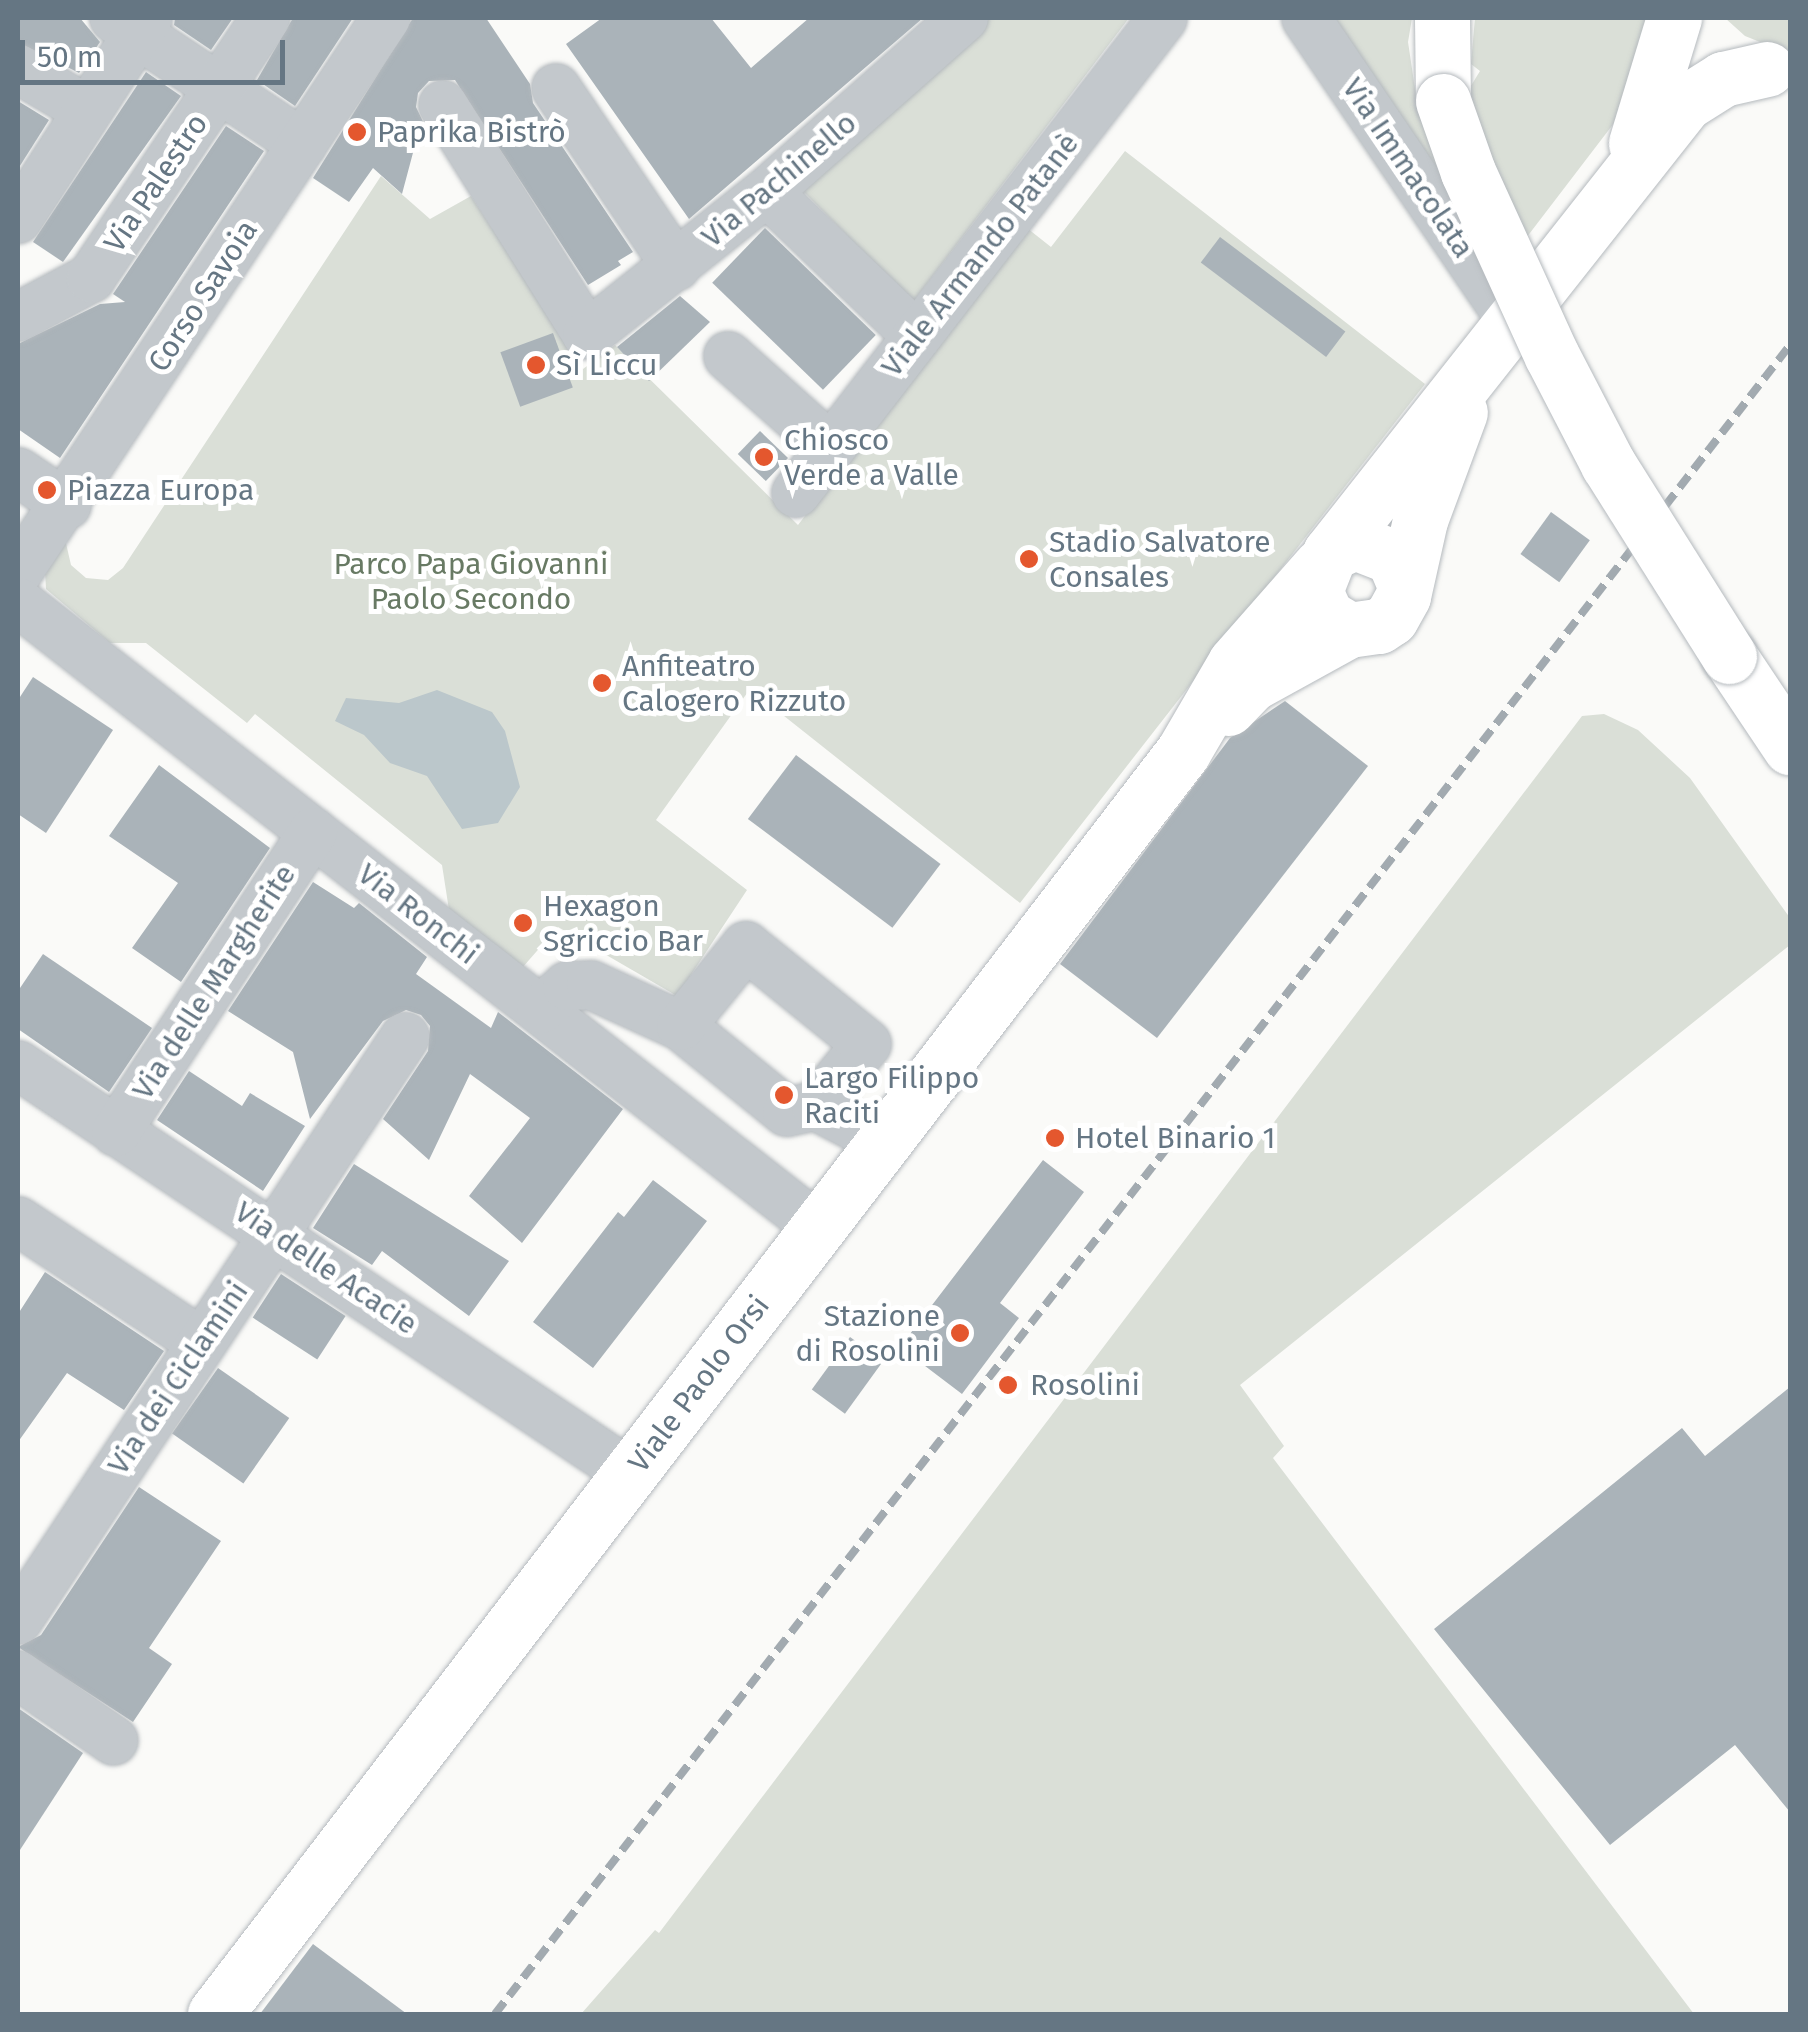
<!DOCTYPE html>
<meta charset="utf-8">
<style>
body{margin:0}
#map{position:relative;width:1808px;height:2032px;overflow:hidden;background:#fafaf8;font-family:"Fira Sans",sans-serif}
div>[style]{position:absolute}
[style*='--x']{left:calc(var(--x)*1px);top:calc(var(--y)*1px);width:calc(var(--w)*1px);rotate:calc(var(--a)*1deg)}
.green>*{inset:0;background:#dadfd7}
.water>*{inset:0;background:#bbc7cb}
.building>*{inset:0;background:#aab3b9;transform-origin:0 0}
.roads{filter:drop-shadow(0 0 2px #b5babe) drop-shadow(0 0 2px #b5babe)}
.minor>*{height:48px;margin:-24px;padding:0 24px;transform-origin:24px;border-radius:24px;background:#c3c8cc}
.major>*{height:55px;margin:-27.5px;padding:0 27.5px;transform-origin:27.5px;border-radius:27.5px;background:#fff}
.rail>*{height:8px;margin-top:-4px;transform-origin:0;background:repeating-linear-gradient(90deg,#a2aab0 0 15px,transparent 0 23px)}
.bridges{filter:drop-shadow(0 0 2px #b5babe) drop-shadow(0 0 2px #b5babe)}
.major-bridge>*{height:55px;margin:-27.5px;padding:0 27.5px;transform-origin:27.5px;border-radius:27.5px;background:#fff}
.dots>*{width:28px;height:28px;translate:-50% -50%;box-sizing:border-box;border:5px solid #fff;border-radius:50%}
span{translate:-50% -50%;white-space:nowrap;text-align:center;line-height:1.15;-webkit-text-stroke:10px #fff;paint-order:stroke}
.poi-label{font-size:30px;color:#657683}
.left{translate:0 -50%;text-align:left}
.right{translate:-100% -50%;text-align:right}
.street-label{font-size:30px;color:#657683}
.park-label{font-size:30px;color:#687a64}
.frame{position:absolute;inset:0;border:20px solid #657683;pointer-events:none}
.scale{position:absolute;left:20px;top:40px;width:265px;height:45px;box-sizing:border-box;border:5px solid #657683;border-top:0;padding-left:12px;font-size:30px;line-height:35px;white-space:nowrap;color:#657683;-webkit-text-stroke:8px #fff;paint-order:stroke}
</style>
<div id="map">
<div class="green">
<i style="clip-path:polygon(986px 18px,1129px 18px,913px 302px,802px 190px)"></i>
<i style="clip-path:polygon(1332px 18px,1412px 18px,1408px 42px,1418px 109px,1466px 94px,1480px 71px,1471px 64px,1475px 18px,1647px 18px,1624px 110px,1497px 276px)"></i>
<i style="clip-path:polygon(1725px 18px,1790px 18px,1790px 54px,1745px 36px)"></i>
<i style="clip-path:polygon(1125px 151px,1425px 384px,1020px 903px,750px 689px,656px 820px,747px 890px,677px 996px,558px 927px,522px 968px,449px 910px,442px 865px,255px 714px,247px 723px,146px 643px,110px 643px,46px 589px,45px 571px,65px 539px,71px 565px,86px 578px,108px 580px,123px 568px,381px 176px,430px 219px,471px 196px,583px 369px,615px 345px,798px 525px,1027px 228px,1051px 247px)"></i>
<i style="clip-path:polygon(1604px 714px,1638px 730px,1690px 778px,1790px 918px,1790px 945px,1240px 1385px,1284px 1446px,1273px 1458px,1694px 2014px,581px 2014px,655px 1930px,659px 1933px,1582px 716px)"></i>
</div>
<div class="water">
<i style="clip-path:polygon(437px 690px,492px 712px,505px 731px,520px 787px,498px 823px,462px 829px,427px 776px,390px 763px,364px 735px,335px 721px,346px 698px,399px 703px)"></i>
</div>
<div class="building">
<i style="clip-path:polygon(18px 18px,80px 18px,100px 42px,79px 73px,18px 42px)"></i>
<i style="clip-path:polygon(175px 18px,233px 18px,211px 50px,174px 25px)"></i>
<i style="clip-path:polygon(293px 18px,353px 18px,295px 106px,257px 80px)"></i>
<i style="clip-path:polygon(413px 18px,486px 18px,530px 84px,533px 103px,633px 252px,618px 261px,621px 265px,588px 285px,455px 80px,429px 81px,418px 93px,416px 107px,428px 132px,414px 149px,402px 194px,373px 168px,349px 202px,313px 178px)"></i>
<i style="clip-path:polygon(602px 18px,711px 18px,751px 68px,809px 18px,923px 18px,689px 219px,566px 44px)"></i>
<i style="clip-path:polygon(146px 72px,181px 96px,63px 262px,33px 242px)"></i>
<i style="clip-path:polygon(18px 101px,49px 120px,18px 169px)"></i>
<i style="clip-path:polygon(226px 126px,264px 151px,60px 458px,18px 429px,18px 344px,100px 304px,125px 302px,113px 294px)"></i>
<i style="left:765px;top:228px;width:154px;height:76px;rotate:44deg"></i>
<i style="left:1220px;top:237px;width:157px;height:32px;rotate:37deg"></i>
<i style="clip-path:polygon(680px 296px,710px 322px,649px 381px,617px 347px)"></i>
<i style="left:553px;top:333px;width:58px;height:56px;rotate:70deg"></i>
<i style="left:760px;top:431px;width:39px;height:32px;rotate:44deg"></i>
<i style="left:1551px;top:512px;width:48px;height:52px;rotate:36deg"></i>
<i style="clip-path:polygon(33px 677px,113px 730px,46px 833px,18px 814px,18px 700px)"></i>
<i style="clip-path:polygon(1285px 701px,1368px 766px,1157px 1038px,1060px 964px,1230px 738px)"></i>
<i style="left:796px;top:755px;width:181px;height:80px;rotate:37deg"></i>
<i style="clip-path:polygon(159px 765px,270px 848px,181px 982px,132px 948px,178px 883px,109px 836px)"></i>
<i style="clip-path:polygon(313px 882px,354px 908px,359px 903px,427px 957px,416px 974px,491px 1028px,498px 1012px,623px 1109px,522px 1243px,469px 1196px,530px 1118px,470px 1074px,429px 1160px,383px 1119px,428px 1051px,430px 1026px,421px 1015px,406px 1010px,383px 1021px,310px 1119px,293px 1052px,228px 1011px)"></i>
<i style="clip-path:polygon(43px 954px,152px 1028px,109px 1092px,18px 1029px,18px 991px)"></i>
<i style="clip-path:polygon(189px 1071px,242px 1106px,250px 1093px,305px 1126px,263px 1191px,157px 1120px)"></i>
<i style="clip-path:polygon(1043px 1160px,1084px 1192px,1000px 1303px,1019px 1318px,962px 1394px,900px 1347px)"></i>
<i style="clip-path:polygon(354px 1164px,509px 1261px,469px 1316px,382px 1251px,372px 1265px,313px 1228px)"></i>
<i style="clip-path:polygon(653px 1180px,707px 1221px,593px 1368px,533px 1322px,618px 1212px,624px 1217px)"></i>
<i style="clip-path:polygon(45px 1272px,164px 1351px,124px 1410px,67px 1373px,18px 1442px,18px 1314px)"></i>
<i style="left:281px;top:1274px;width:77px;height:52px;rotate:33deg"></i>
<i style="left:850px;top:1337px;width:41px;height:65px;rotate:36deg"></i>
<i style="left:218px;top:1368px;width:87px;height:80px;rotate:35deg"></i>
<i style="clip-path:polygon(1790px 1387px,1790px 1812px,1735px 1745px,1610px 1845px,1434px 1629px,1682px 1428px,1705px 1456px)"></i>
<i style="clip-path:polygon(139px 1487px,221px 1541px,149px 1648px,172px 1664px,133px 1722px,18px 1647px,41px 1635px)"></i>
<i style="clip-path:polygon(18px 1708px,83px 1753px,18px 1853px)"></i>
<i style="clip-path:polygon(313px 1944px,407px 2014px,260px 2014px)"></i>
</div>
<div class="roads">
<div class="minor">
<i style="--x:114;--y:18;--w:227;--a:33.7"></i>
<i style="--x:1306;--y:18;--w:363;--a:55.8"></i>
<i style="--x:18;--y:69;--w:80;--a:30.7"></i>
<i style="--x:556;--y:88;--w:215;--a:56"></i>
<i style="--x:443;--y:105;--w:271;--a:57.9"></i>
<i style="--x:587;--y:335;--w:230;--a:-38.5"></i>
<i style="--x:767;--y:192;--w:263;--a:-41.5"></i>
<i style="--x:767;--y:192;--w:208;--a:43.8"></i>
<i style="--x:18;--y:219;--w:239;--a:-57.1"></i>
<i style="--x:18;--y:317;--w:83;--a:-28.1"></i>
<i style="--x:91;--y:278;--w:313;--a:-56.1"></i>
<i style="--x:728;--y:356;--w:138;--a:41.8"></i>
<i style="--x:18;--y:472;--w:59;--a:34"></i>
<i style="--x:796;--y:493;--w:600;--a:-52.31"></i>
<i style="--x:18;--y:572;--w:665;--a:-56.41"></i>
<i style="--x:18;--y:602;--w:1015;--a:38"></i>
<i style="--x:541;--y:1009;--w:35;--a:-41"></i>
<i style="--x:567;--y:986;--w:24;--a:-2"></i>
<i style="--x:591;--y:985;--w:99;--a:24.5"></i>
<i style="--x:681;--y:1026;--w:136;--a:39.1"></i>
<i style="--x:787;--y:1112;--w:30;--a:-12"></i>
<i style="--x:816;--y:1106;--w:80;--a:-50.6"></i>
<i style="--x:867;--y:1044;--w:156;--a:-141"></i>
<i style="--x:746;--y:946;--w:103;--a:129.1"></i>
<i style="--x:18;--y:1065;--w:737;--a:33.71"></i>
<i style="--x:816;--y:1106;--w:73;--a:27.6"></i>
<i style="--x:116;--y:1132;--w:359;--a:-56.7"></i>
<i style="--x:18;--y:1221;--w:217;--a:33.5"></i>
<i style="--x:18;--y:1620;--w:700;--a:-56.42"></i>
<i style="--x:18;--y:1675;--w:116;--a:34.5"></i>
</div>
<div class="major">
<i style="--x:1442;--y:18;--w:83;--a:89.3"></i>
<i style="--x:1636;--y:143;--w:131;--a:-73.1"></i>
<i style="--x:1330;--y:553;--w:573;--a:-51.73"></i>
<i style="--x:1685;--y:103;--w:45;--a:-32.3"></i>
<i style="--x:1723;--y:79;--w:45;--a:-12.8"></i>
<i style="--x:1404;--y:583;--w:28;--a:-113"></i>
<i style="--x:1393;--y:557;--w:41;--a:-158.5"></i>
<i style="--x:1355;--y:542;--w:27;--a:156"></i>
<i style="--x:1330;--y:553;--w:41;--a:111.5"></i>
<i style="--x:1315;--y:591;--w:27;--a:66"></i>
<i style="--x:1326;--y:616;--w:27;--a:31"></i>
<i style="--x:1349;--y:630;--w:30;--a:-8"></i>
<i style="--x:1379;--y:626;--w:14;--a:-34"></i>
<i style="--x:1391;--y:618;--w:25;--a:-61"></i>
<i style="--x:1403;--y:596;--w:78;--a:-77.4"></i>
<i style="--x:1420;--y:520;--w:115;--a:-69.7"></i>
<i style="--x:1729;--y:656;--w:110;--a:56.2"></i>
<i style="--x:1228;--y:708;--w:33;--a:-46"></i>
<i style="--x:1251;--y:684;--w:112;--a:-28.9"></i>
<i style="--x:215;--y:2014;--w:1590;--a:-52.51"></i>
<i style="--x:1183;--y:752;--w:103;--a:-59.7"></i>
<i style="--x:1235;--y:663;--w:130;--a:-48.7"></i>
</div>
</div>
<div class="rail">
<i style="--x:495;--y:2014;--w:2112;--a:-52.19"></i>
</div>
<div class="bridges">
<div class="major-bridge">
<i style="--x:1443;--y:101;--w:75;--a:70.6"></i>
<i style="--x:1468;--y:172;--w:202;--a:65.5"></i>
<i style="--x:1552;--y:356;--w:122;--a:62.6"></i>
<i style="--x:1608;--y:464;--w:227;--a:57.8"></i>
</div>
</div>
<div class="dots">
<i style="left:357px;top:132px;background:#e4572e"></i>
<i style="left:536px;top:365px;background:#e4572e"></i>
<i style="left:764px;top:457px;background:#e4572e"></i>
<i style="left:47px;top:490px;background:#e4572e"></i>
<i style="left:1029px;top:559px;background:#e4572e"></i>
<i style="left:602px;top:683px;background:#e4572e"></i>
<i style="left:523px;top:923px;background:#e4572e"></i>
<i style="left:784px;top:1095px;background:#e4572e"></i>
<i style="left:1055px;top:1138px;background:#e4572e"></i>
<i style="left:960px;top:1333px;background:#e4572e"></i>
<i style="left:1008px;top:1385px;background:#e4572e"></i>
</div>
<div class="poi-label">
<span class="left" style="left:377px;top:132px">Paprika Bistrò</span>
<span class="left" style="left:556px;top:365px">Sì Liccu</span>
<span class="left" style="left:784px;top:457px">Chiosco<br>Verde a Valle</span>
<span class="left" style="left:67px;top:490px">Piazza Europa</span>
<span class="left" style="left:1049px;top:559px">Stadio Salvatore<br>Consales</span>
<span class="left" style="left:622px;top:683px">Anfiteatro<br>Calogero Rizzuto</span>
<span class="left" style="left:543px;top:923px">Hexagon<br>Sgriccio Bar</span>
<span class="left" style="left:804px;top:1095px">Largo Filippo<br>Raciti</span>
<span class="left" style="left:1075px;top:1138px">Hotel Binario 1</span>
<span class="right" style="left:940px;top:1333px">Stazione<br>di Rosolini</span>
<span class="left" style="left:1030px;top:1385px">Rosolini</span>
</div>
<div class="street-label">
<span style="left:1408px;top:168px;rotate:56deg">Via Immacolata</span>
<span style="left:779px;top:180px;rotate:-40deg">Via Pachinello</span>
<span style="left:156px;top:183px;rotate:-56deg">Via Palestro</span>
<span style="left:980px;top:255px;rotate:-52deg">Viale Armando Patanè</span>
<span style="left:203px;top:296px;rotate:-57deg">Corso Savoia</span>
<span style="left:418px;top:914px;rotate:38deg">Via Ronchi</span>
<span style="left:214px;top:982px;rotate:-57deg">Via delle Margherite</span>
<span style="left:326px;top:1268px;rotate:34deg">Via delle Acacie</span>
<span style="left:178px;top:1378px;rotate:-56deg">Via dei Ciclamini</span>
<span style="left:699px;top:1384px;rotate:-53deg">Viale Paolo Orsi</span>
</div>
<div class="park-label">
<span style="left:471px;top:581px">Parco Papa Giovanni<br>Paolo Secondo</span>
</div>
<div class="frame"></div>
<div class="scale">50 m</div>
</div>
